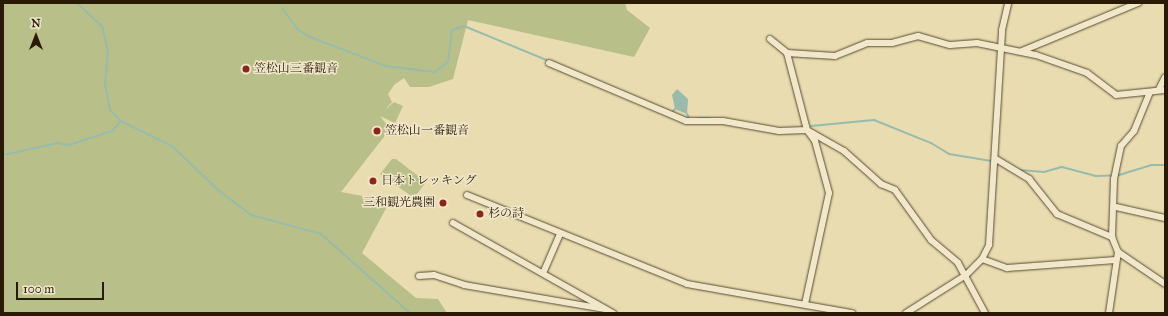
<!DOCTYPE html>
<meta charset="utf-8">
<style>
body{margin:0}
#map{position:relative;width:1168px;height:316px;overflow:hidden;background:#e9dcb0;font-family:"IM FELL Great Primer","Noto Serif JP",serif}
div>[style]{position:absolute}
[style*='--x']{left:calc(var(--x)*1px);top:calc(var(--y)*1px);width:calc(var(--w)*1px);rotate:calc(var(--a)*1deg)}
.green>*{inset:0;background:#b9bf89}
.water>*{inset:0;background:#97bcac}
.stream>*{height:2px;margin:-1px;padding:0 1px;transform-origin:1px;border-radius:1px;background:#97bcac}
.roads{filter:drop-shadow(0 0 1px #594a30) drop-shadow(0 0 1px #594a30)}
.minor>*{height:6px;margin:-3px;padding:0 3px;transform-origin:3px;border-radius:3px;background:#f1e8cc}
.dots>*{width:11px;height:11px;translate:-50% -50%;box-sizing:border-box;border:2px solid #f1e8cc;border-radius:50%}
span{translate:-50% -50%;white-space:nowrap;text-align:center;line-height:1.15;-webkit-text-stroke:3px #f1e8cc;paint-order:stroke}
.poi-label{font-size:12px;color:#291a05}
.left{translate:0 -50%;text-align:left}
.right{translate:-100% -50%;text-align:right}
.frame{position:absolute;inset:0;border:4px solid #291a05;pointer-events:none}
.north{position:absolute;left:16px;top:16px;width:40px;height:40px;-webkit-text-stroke:3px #f1e8cc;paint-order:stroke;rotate:0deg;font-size:11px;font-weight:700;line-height:16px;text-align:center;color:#291a05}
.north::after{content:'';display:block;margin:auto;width:14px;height:18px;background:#291a05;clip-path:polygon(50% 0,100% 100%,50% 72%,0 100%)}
.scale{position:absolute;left:16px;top:282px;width:88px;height:18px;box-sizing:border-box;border:2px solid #291a05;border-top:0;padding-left:5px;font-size:12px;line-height:14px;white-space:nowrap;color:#291a05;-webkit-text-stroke:3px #f1e8cc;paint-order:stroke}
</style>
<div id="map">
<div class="green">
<i style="clip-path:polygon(3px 3px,625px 3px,627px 10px,650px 28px,634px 57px,468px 20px,453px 79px,429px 87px,410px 87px,404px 78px,394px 85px,388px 94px,392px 102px,385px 110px,394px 102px,403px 106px,395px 123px,380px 116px,390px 129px,341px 192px,390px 201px,362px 253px,416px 298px,438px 299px,447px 313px,3px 313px)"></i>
<i style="clip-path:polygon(392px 159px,396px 159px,426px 182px,414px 198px,380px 174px)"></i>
</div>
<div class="water">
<i style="clip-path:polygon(677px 89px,688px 99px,687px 114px,675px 109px,672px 95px)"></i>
</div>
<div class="stream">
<i style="--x:77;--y:3;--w:34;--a:43"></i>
<i style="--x:102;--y:26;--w:26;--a:77"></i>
<i style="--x:108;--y:51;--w:33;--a:95"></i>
<i style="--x:105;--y:84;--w:26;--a:79"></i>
<i style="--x:110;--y:110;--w:16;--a:45"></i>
<i style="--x:121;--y:121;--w:57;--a:26.1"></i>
<i style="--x:172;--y:146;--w:64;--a:43.7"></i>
<i style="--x:218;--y:190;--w:41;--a:37.1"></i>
<i style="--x:251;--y:215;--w:73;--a:15.2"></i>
<i style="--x:321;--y:234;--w:119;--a:41.6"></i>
<i style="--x:282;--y:8;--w:26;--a:54"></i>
<i style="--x:297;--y:29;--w:15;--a:32"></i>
<i style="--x:310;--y:37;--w:81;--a:20.9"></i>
<i style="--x:386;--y:66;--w:49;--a:7"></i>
<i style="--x:435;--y:72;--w:16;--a:-38"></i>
<i style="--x:448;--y:62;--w:32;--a:-83"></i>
<i style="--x:452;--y:30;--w:13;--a:-18"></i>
<i style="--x:464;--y:26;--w:92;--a:22.4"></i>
<i style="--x:672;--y:112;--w:4;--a:-45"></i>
<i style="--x:687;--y:114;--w:4;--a:63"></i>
<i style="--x:698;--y:118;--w:12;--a:0"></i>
<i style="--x:811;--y:126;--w:63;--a:-5.4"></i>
<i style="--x:874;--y:120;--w:61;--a:22"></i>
<i style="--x:931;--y:143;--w:21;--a:31"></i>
<i style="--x:949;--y:154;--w:43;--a:9.5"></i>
<i style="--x:3;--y:155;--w:56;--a:-12.3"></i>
<i style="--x:58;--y:143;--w:11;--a:10"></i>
<i style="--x:69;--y:145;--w:45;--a:-18"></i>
<i style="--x:112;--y:131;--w:13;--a:-48"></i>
<i style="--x:1020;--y:170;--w:24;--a:5"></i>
<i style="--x:1044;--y:172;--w:19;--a:-16"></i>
<i style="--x:1062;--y:167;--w:35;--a:15"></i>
<i style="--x:1096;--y:176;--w:23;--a:-2"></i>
<i style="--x:1119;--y:175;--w:34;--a:-17"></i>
<i style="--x:1151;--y:165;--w:14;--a:0"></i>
<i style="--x:355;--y:313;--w:7;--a:0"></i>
</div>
<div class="roads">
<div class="minor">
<i style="--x:770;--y:39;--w:22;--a:39"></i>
<i style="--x:787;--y:53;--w:80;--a:75.4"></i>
<i style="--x:807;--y:130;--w:14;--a:54"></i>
<i style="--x:815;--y:141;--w:54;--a:74.9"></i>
<i style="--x:829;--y:193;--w:114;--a:102.2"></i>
<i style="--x:1022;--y:51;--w:126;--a:-22.5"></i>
<i style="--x:787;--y:53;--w:48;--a:3.6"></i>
<i style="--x:835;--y:56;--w:35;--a:-22"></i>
<i style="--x:868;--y:43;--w:24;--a:0"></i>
<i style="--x:892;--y:43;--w:27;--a:-15"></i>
<i style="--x:918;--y:36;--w:33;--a:16"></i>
<i style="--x:950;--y:45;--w:27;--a:-4"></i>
<i style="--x:977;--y:43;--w:60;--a:11.5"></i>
<i style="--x:1036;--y:55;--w:54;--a:19.4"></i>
<i style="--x:1087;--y:73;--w:36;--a:37"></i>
<i style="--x:1116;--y:95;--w:49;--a:-5.8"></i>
<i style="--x:549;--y:63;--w:149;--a:22.9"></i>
<i style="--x:686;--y:121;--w:37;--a:0"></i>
<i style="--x:723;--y:121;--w:57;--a:10.1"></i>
<i style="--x:779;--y:131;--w:28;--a:-2"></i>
<i style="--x:807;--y:130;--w:43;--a:29.6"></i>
<i style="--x:844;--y:151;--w:50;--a:41.7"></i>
<i style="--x:881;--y:184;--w:15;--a:23"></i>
<i style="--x:895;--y:190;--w:62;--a:54.2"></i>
<i style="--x:931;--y:240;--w:35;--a:40"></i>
<i style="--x:958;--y:263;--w:57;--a:61.6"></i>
<i style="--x:1159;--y:89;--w:13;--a:-63"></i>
<i style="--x:996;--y:159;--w:39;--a:31"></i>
<i style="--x:1029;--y:179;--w:45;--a:51.3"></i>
<i style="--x:1057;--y:214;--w:60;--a:22.7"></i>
<i style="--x:467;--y:195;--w:237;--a:22"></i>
<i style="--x:687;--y:284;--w:168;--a:10"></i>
<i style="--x:1116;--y:207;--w:50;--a:12.7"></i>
<i style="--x:453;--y:223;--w:184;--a:29.4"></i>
<i style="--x:1118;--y:252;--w:57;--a:34.2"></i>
<i style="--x:982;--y:259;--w:27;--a:20"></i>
<i style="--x:1007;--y:268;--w:109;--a:-4.2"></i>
<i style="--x:544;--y:271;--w:40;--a:-66.6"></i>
<i style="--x:419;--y:276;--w:15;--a:-4"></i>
<i style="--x:434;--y:275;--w:32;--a:18"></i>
<i style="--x:464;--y:285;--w:143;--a:9.7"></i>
<i style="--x:906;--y:313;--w:71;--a:-32.3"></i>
<i style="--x:966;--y:275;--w:23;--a:-45"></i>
<i style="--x:982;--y:259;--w:16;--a:-63"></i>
<i style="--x:989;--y:245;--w:215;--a:-86.5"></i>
<i style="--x:1002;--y:30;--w:28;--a:-77"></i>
<i style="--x:1109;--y:313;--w:62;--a:-81.6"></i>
<i style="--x:1118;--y:252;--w:16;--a:-112"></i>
<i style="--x:1112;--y:237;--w:58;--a:-88"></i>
<i style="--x:1114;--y:179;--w:34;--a:-78"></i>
<i style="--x:1121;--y:146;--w:20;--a:-49"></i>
<i style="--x:1134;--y:131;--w:42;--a:-67.7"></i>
</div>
</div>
<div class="dots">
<i style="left:246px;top:69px;background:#8f2418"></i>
<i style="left:377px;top:131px;background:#8f2418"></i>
<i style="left:373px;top:181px;background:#8f2418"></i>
<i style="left:443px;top:203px;background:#8f2418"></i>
<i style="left:480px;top:214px;background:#8f2418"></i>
</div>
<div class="poi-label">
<span class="left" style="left:254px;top:69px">笠松山三番観音</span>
<span class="left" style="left:385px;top:131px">笠松山一番観音</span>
<span class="left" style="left:381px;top:181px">日本トレッキング</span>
<span class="right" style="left:435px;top:203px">三和観光農園</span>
<span class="left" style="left:488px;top:214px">杉の詩</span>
</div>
<div class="frame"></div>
<div class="north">N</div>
<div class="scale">100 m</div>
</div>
